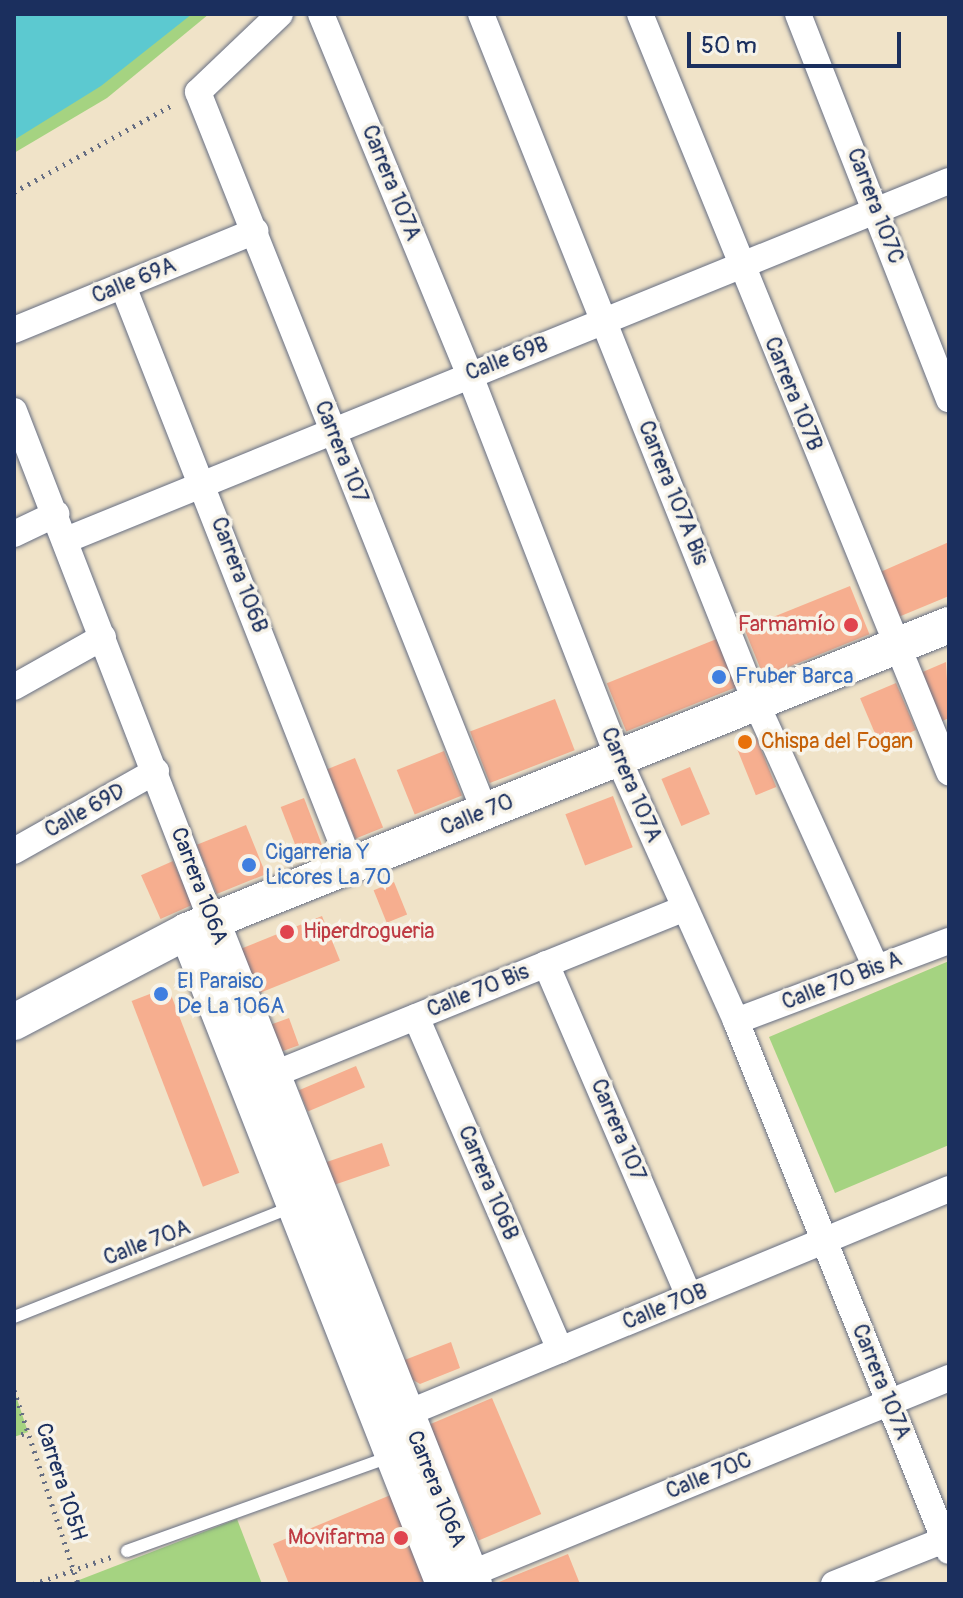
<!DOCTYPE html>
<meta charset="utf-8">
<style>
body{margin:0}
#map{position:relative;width:963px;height:1598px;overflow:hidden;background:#f0e3c8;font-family:Pangolin,sans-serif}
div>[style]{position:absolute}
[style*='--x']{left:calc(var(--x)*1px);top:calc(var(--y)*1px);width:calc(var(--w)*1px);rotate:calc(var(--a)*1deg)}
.green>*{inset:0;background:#a5d381}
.water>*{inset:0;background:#5cc9d0}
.building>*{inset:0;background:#f6ae8f;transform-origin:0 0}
.path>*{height:5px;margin-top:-2.5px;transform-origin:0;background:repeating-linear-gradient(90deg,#666e83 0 2px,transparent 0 8px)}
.roads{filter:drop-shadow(0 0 2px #666e83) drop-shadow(0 0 2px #666e83)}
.lane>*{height:12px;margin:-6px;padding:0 6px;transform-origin:6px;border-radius:6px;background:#fff}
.street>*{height:26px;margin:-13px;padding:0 13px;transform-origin:13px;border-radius:13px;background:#fff}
.secondary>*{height:36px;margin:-18px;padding:0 18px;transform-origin:18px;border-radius:18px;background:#fff}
.dots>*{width:22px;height:22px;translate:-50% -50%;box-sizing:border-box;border:4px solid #f7f3e8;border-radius:50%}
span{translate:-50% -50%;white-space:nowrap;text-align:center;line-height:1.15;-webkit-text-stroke:7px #f7f3e8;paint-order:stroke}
.street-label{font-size:22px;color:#1b2f5e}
.health-label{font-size:22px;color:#be3a42}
.right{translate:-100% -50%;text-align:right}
.left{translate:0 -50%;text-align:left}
.shop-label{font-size:22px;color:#366cbe}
.food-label{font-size:22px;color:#c56008}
.frame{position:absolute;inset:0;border:16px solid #1b2f5e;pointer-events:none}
.scale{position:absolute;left:687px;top:32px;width:214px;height:36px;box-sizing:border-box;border:4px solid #1b2f5e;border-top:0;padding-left:10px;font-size:24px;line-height:28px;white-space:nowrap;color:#1b2f5e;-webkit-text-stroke:6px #f7f3e8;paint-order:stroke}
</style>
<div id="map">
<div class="green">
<i style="clip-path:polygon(14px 14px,209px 14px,107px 98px,14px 153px)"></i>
<i style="clip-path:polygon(949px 961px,949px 1145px,835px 1193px,769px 1037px)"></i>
<i style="clip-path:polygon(14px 1390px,28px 1432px,14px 1437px)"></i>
<i style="clip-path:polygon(237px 1519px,262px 1584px,75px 1584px,74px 1582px)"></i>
</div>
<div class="water">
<i style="clip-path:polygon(14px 14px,192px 14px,101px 86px,14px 140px)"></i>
</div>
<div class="building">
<i style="clip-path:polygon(949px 542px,949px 596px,896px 618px,878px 573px)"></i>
<i style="left:850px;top:586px;width:52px;height:114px;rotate:68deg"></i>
<i style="left:719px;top:638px;width:52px;height:121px;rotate:68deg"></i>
<i style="clip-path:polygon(946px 662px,949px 718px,938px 723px,918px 674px)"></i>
<i style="left:896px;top:683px;width:51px;height:39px;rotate:67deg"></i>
<i style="left:555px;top:699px;width:55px;height:91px;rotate:69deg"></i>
<i style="left:756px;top:737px;width:54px;height:22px;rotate:68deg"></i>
<i style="left:444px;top:751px;width:48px;height:51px;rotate:68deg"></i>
<i style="left:355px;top:758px;width:75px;height:30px;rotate:68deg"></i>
<i style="left:690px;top:767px;width:51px;height:31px;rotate:67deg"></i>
<i style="left:613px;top:796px;width:55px;height:51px;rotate:69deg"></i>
<i style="left:304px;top:798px;width:58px;height:25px;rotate:69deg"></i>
<i style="left:246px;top:825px;width:53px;height:53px;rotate:68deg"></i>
<i style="left:173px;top:861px;width:48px;height:35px;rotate:66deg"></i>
<i style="left:394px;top:882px;width:35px;height:22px;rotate:68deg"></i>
<i style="left:322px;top:916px;width:48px;height:88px;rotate:68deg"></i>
<i style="left:168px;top:987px;width:199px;height:39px;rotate:69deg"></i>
<i style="left:289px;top:1018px;width:29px;height:22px;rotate:70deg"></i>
<i style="left:356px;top:1066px;width:23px;height:62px;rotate:67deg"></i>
<i style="left:382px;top:1143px;width:24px;height:60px;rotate:71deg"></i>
<i style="clip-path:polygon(451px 1342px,460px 1368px,420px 1384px,408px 1377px,402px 1361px)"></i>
<i style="left:492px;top:1398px;width:126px;height:68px;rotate:67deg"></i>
<i style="clip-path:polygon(393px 1494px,430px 1584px,289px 1584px,273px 1544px)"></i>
<i style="clip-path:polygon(568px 1554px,580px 1584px,494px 1584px)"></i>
</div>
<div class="path">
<i style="--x:14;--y:192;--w:183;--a:-28.8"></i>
<i style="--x:14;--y:1390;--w:204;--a:71.7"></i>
<i style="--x:14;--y:1437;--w:15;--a:-20"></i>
<i style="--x:33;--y:1584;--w:83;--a:-19.1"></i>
</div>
<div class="roads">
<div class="lane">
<i style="--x:14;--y:1317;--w:301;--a:-21.6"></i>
<i style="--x:127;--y:1551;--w:279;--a:-19.7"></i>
</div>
<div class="street">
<i style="--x:280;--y:14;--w:113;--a:136.4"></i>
<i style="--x:198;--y:92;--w:775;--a:68.27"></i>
<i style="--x:321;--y:14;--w:388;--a:67.6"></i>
<i style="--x:469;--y:373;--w:413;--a:68.8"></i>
<i style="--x:618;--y:758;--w:288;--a:65.8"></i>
<i style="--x:736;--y:1021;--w:571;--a:68.11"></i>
<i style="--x:481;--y:14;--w:742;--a:68.24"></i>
<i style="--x:756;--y:703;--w:290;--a:65.6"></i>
<i style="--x:640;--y:14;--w:819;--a:67.82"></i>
<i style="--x:798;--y:14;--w:414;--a:68.6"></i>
<i style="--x:123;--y:286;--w:623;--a:68.54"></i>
<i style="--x:14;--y:330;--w:261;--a:-22.3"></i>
<i style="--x:14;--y:411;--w:548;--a:68.82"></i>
<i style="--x:14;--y:534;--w:47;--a:-25.5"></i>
<i style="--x:66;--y:540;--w:953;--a:-22.13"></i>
<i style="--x:14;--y:687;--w:102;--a:-29.3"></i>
<i style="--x:14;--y:851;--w:163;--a:-29.4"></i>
<i style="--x:546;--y:964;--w:361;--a:66.7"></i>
<i style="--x:416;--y:1017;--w:363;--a:66.6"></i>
<i style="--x:736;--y:1021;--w:228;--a:-20.6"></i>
<i style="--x:272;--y:1075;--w:445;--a:-22"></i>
<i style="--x:391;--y:1420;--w:604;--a:-22.49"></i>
<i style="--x:470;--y:1574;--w:518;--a:-22.25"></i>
<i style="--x:834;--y:1584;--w:124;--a:-21.8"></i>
</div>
<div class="secondary">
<i style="--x:212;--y:922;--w:712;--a:68.41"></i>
<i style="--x:187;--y:931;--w:702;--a:68.52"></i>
<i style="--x:14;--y:1022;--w:195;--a:-27.7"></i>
<i style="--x:187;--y:931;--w:821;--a:-21.88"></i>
</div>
</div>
<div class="dots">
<i style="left:851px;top:625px;background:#e0444e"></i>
<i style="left:719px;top:677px;background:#3f7fe0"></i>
<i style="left:745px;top:742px;background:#e8710a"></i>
<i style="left:249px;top:865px;background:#3f7fe0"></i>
<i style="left:287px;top:932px;background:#e0444e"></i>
<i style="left:161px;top:994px;background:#3f7fe0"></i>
<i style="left:401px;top:1538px;background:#e0444e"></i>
</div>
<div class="street-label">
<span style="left:391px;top:183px;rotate:68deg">Carrera 107A</span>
<span style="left:875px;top:206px;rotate:69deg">Carrera 107C</span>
<span style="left:134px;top:281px;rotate:-22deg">Calle 69A</span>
<span style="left:507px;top:359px;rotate:-21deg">Calle 69B</span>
<span style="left:793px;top:394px;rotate:68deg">Carrera 107B</span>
<span style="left:341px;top:452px;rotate:68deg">Carrera 107</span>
<span style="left:673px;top:493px;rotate:68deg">Carrera 107A Bis</span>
<span style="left:239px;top:575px;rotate:69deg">Carrera 106B</span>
<span style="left:631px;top:785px;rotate:67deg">Carrera 107A</span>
<span style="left:85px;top:811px;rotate:-29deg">Calle 69D</span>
<span style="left:477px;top:815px;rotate:-22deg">Calle 70</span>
<span style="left:199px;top:886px;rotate:69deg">Carrera 106A</span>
<span style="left:842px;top:981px;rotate:-21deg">Calle 70 Bis A</span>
<span style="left:478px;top:991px;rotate:-22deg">Calle 70 Bis</span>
<span style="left:618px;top:1130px;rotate:67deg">Carrera 107</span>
<span style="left:488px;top:1183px;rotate:67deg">Carrera 106B</span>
<span style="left:147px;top:1243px;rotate:-21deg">Calle 70A</span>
<span style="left:665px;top:1307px;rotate:-22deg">Calle 70B</span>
<span style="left:881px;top:1382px;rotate:68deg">Carrera 107A</span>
<span style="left:709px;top:1476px;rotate:-22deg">Calle 70C</span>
<span style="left:61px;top:1482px;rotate:72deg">Carrera 105H</span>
<span style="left:436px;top:1489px;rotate:68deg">Carrera 106A</span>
</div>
<div class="health-label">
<span class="right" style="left:835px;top:625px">Farmamío</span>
<span class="left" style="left:303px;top:932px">Hiperdrogueria</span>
<span class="right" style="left:385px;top:1538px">Movifarma</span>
</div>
<div class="shop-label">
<span class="left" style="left:735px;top:677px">Fruber Barca</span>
<span class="left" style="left:265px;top:865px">Cigarreria Y<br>Licores La 70</span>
<span class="left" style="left:177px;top:994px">El Paraiso<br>De La 106A</span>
</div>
<div class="food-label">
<span class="left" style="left:761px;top:742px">Chispa del Fogan</span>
</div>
<div class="frame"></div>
<div class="scale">50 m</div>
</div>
